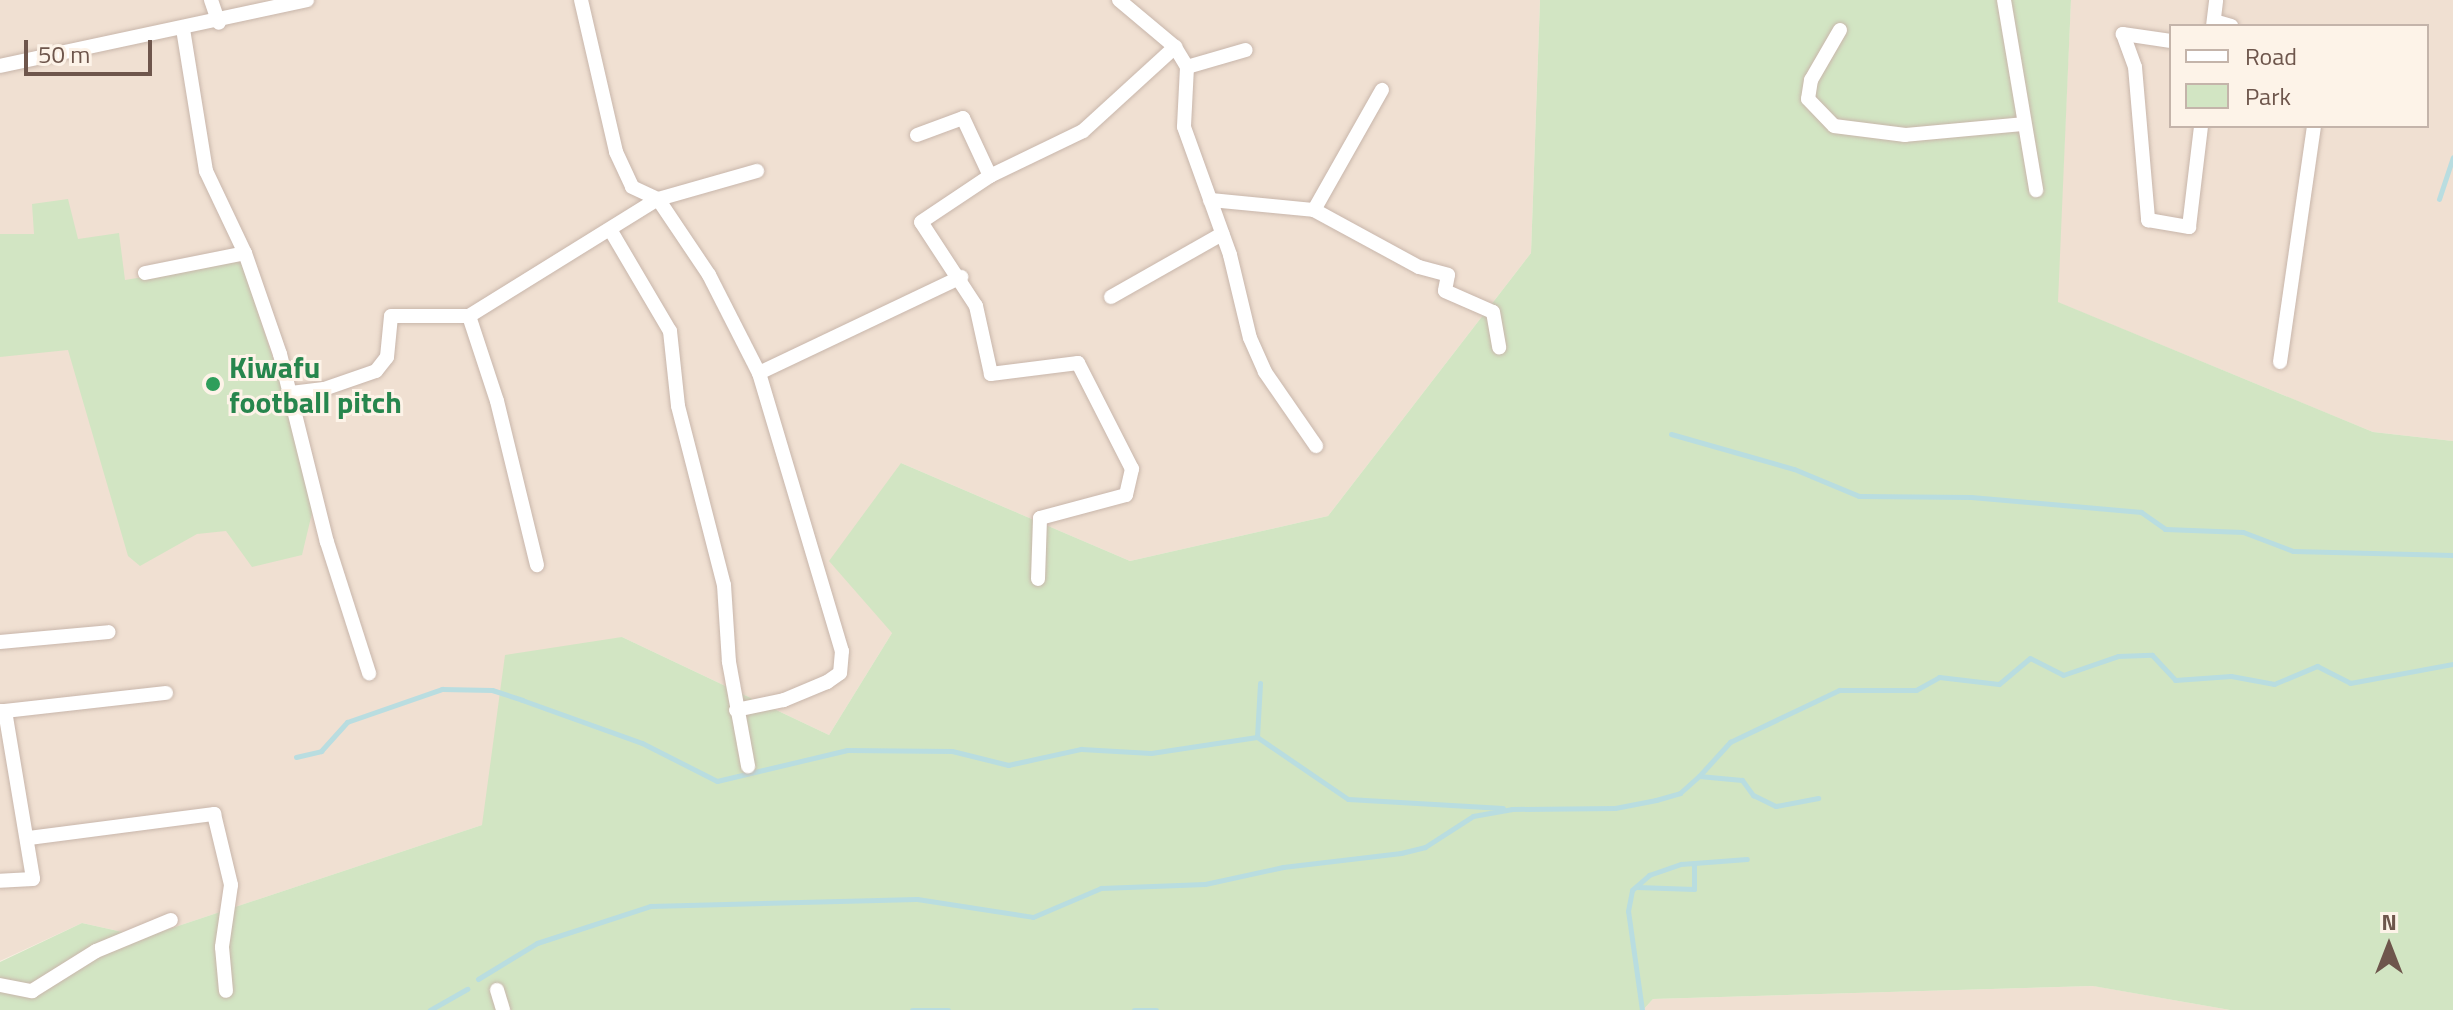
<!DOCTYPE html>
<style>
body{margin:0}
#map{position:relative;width:2453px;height:1010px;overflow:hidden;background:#f9efe2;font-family:"Titillium Web",sans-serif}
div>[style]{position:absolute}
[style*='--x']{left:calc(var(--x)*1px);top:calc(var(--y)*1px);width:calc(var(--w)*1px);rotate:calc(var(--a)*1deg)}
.residential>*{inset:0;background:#f0e0d2}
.green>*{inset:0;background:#d2e5c3}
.stream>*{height:5px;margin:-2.5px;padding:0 2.5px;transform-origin:2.5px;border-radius:2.5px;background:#b9dde0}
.roads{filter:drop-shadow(0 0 2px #c8b6ab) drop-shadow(0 0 2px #c8b6ab)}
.street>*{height:14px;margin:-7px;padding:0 7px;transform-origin:7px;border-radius:7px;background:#fff}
.dots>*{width:22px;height:22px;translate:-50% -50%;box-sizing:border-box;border:4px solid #fdf3e8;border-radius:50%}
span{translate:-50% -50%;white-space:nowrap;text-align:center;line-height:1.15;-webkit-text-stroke:6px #fdf3e8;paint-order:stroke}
.leisure-label{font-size:30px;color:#27864d;font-weight:700}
.left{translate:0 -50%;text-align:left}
.legend{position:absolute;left:2169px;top:24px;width:260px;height:104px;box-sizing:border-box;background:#fdf3e8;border:2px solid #c4b4aa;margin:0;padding:10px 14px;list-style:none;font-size:24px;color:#6e564c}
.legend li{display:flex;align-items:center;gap:16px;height:40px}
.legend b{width:40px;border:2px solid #c4b4aa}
.north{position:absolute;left:2349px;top:906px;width:80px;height:80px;-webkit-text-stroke:6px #fdf3e8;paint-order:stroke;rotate:0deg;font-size:22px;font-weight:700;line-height:32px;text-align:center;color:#6e564c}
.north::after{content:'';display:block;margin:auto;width:28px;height:36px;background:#6e564c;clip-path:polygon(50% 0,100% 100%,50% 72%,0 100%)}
.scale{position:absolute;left:24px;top:40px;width:128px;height:36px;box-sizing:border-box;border:4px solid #6e564c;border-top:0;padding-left:10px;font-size:24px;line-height:28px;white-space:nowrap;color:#6e564c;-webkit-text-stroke:6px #fdf3e8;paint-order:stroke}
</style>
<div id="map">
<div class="residential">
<i style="clip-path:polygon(0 0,1540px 0,1531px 253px,1328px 516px,1130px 561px,901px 463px,892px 633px,829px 735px,622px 637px,482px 825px,145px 937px,82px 923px,0 961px)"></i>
<i style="clip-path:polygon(evenodd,2071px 0,2453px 0,2453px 441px,2373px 432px,2057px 302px,2071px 0,2171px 26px,2427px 26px,2427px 126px,2171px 126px,2171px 26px)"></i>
<i style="clip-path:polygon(2094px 986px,2230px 1010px,1643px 1010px,1653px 999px)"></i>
</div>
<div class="green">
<i style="clip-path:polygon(1540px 0,2071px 0,2058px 302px,2373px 432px,2453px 441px,2453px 1010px,2230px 1010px,2093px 986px,1653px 999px,1643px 1010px,0 1010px,0 962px,82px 923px,145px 937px,482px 825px,505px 655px,622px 637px,829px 735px,892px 633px,829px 561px,901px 463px,1130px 561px,1328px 516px,1531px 253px)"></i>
<i style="clip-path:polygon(68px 199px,78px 239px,119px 233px,125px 280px,241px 261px,317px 492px,302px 555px,252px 567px,226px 531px,197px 534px,140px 566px,128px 556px,68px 350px,0 357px,0 234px,34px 234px,32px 204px)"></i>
</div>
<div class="stream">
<i style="--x:2439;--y:199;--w:44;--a:-71.6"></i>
<i style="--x:1671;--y:434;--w:128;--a:15.9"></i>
<i style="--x:1794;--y:469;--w:70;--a:22.6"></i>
<i style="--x:1859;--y:496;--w:112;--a:0.5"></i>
<i style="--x:1971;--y:497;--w:171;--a:5"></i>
<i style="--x:2141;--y:512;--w:29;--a:35"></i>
<i style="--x:2165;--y:529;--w:78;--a:2.2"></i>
<i style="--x:2243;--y:532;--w:53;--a:20.8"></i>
<i style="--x:2293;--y:551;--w:160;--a:1.4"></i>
<i style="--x:1257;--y:737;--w:110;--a:34.3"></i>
<i style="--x:1348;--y:799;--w:155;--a:3.3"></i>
<i style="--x:1257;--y:737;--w:54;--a:-86.8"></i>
<i style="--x:296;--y:757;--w:26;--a:-13"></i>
<i style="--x:321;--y:751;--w:39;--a:-48"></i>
<i style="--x:347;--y:722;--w:101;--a:-19.2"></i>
<i style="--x:442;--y:689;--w:50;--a:1.1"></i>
<i style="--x:492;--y:690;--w:32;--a:18"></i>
<i style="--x:522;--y:700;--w:127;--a:19.7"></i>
<i style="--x:642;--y:743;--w:84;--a:26.9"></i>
<i style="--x:717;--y:781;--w:134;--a:-13.4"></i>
<i style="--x:847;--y:750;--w:105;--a:0.5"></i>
<i style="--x:952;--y:751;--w:58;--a:14"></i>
<i style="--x:1008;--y:765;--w:75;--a:-12.4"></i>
<i style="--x:1081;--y:749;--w:70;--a:3.3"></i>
<i style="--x:1151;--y:753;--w:107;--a:-8.6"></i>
<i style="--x:1700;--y:775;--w:45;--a:-47.7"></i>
<i style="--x:1730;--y:742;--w:121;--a:-25.5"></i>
<i style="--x:1839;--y:690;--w:77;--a:0"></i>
<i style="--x:1916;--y:690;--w:26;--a:-29"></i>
<i style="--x:1939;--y:677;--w:60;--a:6.7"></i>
<i style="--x:1999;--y:684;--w:40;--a:-40"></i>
<i style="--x:2030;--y:658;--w:37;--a:27"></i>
<i style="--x:2063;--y:675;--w:58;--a:-19.1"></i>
<i style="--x:2118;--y:656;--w:34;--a:-2"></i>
<i style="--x:2152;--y:655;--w:34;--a:47"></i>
<i style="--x:2175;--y:680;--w:56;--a:-4.1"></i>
<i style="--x:2231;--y:676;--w:44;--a:10.5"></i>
<i style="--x:2274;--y:684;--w:47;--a:-22.7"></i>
<i style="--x:2317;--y:666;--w:37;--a:27"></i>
<i style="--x:2350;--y:683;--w:105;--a:-10.5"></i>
<i style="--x:1637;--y:887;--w:57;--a:2"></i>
<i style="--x:1694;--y:889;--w:26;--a:-90"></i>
<i style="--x:478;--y:979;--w:69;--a:-31.4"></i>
<i style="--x:537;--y:943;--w:119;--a:-18.1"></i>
<i style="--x:650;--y:906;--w:267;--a:-1.5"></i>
<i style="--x:917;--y:899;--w:117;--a:8.8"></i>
<i style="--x:1033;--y:917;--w:74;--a:-23.1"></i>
<i style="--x:1101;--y:888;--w:104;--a:-2.2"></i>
<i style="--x:1205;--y:884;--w:80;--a:-12.3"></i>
<i style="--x:1283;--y:867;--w:119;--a:-6.8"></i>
<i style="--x:1401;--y:853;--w:25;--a:-14"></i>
<i style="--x:1425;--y:847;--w:57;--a:-32.9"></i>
<i style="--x:1473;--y:816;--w:40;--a:-10"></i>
<i style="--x:1512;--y:809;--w:103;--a:-0.6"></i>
<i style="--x:1615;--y:808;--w:42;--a:-11"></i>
<i style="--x:1656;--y:800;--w:25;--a:-16"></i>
<i style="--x:1680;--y:793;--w:25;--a:-42"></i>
<i style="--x:1699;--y:776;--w:43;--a:5.3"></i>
<i style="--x:1742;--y:780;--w:19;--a:54"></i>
<i style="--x:1753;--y:795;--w:25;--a:26"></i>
<i style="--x:1776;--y:806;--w:43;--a:-10.8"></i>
<i style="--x:430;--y:1010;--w:43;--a:-29.6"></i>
<i style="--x:912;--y:1010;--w:36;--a:0"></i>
<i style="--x:1134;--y:1010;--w:22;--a:0"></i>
<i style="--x:1642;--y:1010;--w:100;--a:-98"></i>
<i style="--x:1628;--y:911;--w:21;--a:-79"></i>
<i style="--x:1632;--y:890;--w:23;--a:-41"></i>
<i style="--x:1649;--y:875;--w:34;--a:-19"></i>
<i style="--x:1681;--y:864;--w:66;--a:-4.3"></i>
</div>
<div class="roads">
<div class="street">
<i style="--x:211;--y:0;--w:24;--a:71"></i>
<i style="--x:581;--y:0;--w:156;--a:77"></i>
<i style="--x:616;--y:152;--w:38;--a:65"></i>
<i style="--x:632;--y:187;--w:29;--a:25"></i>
<i style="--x:658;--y:199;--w:103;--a:-15.8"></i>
<i style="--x:1119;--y:0;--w:73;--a:40"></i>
<i style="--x:1175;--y:47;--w:23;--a:59"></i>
<i style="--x:1187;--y:67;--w:60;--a:92.9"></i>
<i style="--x:1184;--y:127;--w:136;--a:70.2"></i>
<i style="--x:1230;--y:255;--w:85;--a:76.5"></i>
<i style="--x:1250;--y:338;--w:37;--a:66"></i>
<i style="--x:1265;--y:372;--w:90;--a:55.4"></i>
<i style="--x:2004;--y:0;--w:193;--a:80.4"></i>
<i style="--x:2214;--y:21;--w:18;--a:16"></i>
<i style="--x:2213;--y:26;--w:26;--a:-83"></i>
<i style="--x:183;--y:29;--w:144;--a:80.8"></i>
<i style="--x:206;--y:171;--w:91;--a:64.6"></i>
<i style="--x:245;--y:253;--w:107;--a:70.9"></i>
<i style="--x:280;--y:354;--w:194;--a:76"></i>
<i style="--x:327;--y:542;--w:138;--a:72.2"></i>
<i style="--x:1840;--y:30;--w:58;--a:120.1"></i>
<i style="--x:1811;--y:80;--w:19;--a:99"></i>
<i style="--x:1808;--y:99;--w:37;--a:46"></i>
<i style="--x:1834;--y:126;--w:72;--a:7.2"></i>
<i style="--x:1905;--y:135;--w:119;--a:-5.3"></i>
<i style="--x:2171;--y:41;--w:49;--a:-171.7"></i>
<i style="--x:2123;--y:34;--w:35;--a:70"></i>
<i style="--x:2135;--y:67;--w:154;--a:85.1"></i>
<i style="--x:2148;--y:220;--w:42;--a:9.7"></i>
<i style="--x:2189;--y:227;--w:102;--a:-83.2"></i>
<i style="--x:0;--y:66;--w:314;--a:-12.1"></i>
<i style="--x:1187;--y:67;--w:61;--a:-16.1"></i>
<i style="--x:917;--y:135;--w:49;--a:-20.3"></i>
<i style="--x:963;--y:118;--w:64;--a:65"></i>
<i style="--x:1210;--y:200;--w:104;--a:5.5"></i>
<i style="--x:1314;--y:210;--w:138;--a:-60.5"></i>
<i style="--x:1314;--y:210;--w:119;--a:28.5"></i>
<i style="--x:1419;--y:267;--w:30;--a:15"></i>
<i style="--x:1448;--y:275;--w:16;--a:101"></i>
<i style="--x:1445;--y:291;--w:52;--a:23.6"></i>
<i style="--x:1493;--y:312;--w:36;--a:80"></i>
<i style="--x:611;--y:231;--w:116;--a:59.5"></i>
<i style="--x:670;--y:331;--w:75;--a:83.9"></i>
<i style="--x:678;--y:406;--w:185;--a:75.6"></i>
<i style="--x:724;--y:585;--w:77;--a:86.3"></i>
<i style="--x:729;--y:662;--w:106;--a:79.6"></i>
<i style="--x:145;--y:273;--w:102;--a:-11.3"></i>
<i style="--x:1111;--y:297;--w:128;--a:-29.6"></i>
<i style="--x:469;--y:316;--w:89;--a:71.8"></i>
<i style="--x:497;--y:401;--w:169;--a:76.3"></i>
<i style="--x:2280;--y:362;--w:238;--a:-81.8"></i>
<i style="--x:759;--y:373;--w:224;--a:-25.4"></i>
<i style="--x:291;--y:393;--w:33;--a:-7"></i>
<i style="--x:324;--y:389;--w:55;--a:-19.1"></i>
<i style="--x:376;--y:371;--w:18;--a:-52"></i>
<i style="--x:387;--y:357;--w:41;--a:-84.4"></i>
<i style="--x:391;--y:316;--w:78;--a:0"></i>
<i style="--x:469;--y:316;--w:222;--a:-31.8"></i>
<i style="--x:658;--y:199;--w:92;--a:56.1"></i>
<i style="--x:709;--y:275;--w:110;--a:63"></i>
<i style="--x:759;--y:373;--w:290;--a:73.4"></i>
<i style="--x:842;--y:651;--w:22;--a:95"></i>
<i style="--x:840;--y:673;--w:16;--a:145"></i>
<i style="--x:827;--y:682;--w:47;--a:157.3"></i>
<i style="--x:784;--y:700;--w:49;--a:168.2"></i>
<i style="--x:1038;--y:579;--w:61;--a:-88.1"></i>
<i style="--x:1040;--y:518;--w:89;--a:-15"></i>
<i style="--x:1126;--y:495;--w:27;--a:-77"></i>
<i style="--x:1132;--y:469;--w:119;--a:-117"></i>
<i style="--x:1078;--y:363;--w:88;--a:172.8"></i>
<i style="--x:991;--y:374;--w:70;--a:-102.4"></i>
<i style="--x:976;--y:306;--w:100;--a:-123.2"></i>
<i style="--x:921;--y:222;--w:83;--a:-33.7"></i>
<i style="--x:990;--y:176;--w:103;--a:-25.8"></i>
<i style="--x:1083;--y:131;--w:125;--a:-42.4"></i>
<i style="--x:0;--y:642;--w:109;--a:-5.2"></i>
<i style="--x:0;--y:711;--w:5;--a:0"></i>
<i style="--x:5;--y:711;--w:170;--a:80.5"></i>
<i style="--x:33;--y:879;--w:33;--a:177"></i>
<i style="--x:5;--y:711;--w:162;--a:-6.4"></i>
<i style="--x:29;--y:838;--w:187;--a:-7.4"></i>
<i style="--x:214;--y:814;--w:73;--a:76.5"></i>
<i style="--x:231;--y:885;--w:63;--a:98.3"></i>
<i style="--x:222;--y:947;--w:44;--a:84.8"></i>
<i style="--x:0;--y:985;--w:33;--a:11"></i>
<i style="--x:32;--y:991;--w:75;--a:-32"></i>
<i style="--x:96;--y:951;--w:81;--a:-22.5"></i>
<i style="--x:497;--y:990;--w:21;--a:73"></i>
</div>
</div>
<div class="dots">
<i style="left:213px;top:384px;background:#2e9e5b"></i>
</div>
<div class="leisure-label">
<span class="left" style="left:229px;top:384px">Kiwafu<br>football pitch</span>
</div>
<ul class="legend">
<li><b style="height:10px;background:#fff"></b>Road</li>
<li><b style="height:22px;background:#d2e5c3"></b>Park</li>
</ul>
<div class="north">N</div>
<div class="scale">50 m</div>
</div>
